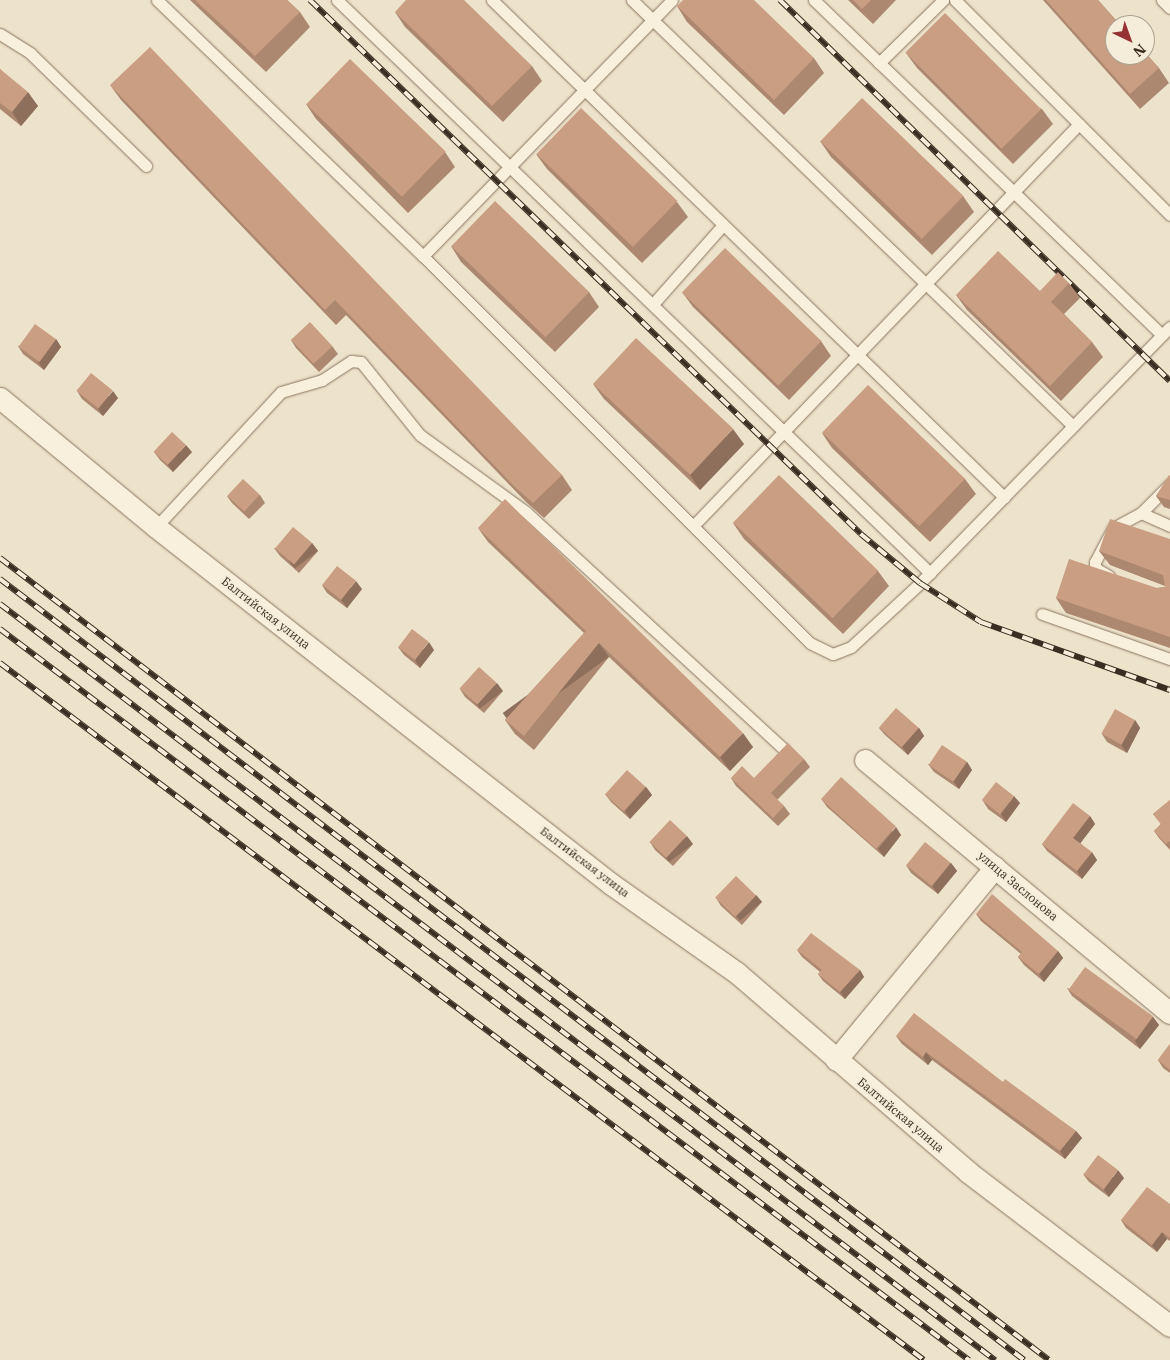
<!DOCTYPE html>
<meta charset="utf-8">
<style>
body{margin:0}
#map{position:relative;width:1170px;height:1360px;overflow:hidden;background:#ede2ca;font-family:"IBM Plex Serif",serif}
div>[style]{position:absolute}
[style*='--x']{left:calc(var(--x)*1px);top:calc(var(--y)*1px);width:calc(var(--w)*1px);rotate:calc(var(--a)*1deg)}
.roads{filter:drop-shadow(0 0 1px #89745f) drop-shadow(0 0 1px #89745f)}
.service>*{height:11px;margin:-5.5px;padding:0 5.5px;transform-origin:5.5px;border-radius:5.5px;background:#f8efdd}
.minor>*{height:21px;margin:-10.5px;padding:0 10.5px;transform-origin:10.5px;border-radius:10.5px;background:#f8efdd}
.rail>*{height:5.5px;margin-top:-2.75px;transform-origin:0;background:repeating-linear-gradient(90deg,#f5ecd9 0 11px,#3a2d22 0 22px);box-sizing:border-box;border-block:1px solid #3a2d22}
.wall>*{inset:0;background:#ad8870}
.shaded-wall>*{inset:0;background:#8d6f5b;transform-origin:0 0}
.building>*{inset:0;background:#c99e82;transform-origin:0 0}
span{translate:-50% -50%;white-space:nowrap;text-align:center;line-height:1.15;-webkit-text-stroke:4.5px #f5ecd9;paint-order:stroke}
.street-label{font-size:12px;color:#3a2d22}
.north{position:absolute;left:1105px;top:15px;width:50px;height:50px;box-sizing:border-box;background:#f5ecd9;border:1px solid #aaa090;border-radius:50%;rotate:138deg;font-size:14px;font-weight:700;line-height:20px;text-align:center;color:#3a2d22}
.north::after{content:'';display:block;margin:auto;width:18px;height:22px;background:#963134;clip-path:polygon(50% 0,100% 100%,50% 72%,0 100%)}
</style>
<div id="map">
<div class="roads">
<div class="service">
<i style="--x:157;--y:0;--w:369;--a:43.9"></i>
<i style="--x:423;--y:256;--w:547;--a:45"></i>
<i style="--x:810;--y:643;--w:25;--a:26"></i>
<i style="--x:833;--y:654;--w:19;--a:-21"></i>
<i style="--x:851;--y:647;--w:94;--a:-42.8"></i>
<i style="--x:920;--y:583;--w:358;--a:-45.7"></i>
<i style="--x:337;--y:0;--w:825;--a:44.02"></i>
<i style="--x:492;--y:0;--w:714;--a:44.15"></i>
<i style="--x:632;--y:0;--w:613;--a:44.01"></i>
<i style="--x:814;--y:0;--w:483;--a:43.9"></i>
<i style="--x:955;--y:0;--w:304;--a:45"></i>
<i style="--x:1162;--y:0;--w:11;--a:45"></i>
<i style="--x:0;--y:34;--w:36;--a:32"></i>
<i style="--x:30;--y:53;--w:162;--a:44.2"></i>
<i style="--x:879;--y:63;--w:90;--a:-44.5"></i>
<i style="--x:423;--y:256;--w:357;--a:-45.8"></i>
<i style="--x:653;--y:304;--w:106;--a:-48.5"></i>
<i style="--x:1141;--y:513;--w:32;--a:24"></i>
<i style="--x:694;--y:525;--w:556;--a:-46.17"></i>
<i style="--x:156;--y:527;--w:184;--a:-47.2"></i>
<i style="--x:281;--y:392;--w:43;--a:-16.3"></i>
<i style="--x:322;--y:380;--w:35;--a:-33"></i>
<i style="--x:351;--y:361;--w:10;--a:6"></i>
<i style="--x:361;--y:362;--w:94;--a:51.1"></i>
<i style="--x:420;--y:435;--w:131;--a:36"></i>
<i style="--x:526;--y:512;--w:349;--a:42.6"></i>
<i style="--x:1109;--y:576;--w:16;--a:-150"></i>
<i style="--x:1095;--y:568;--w:6;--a:-90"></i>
<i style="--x:1095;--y:562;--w:38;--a:-62"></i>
<i style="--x:1113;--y:528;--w:32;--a:-28"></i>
<i style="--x:1141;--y:513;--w:41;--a:-45"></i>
<i style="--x:1042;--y:614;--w:136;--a:19.4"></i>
</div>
<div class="minor">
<i style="--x:0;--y:398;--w:202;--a:39.6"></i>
<i style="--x:156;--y:527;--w:578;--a:38.12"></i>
<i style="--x:611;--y:884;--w:154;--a:35.2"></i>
<i style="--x:737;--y:973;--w:305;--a:40.7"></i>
<i style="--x:968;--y:1172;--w:254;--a:37.3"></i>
<i style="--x:865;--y:760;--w:396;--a:39.7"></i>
<i style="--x:836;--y:1060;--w:250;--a:-50.5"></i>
</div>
</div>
<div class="rail">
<i style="--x:310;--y:0;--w:767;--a:44.1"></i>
<i style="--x:861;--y:534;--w:77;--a:39.7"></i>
<i style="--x:920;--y:583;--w:72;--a:32.6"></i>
<i style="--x:981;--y:622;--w:201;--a:19.8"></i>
<i style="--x:780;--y:0;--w:545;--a:44.33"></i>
<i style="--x:0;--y:558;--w:1320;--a:37.4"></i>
<i style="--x:0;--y:579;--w:1288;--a:37.33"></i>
<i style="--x:0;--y:604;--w:1250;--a:37.23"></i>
<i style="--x:0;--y:629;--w:1214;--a:37.03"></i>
<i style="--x:0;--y:663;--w:1157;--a:37.03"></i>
</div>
<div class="wall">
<i style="clip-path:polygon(190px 0,287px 0,300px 12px,310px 27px,266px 72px)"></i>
<i style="clip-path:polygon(848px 0,896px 0,873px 24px)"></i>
<i style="clip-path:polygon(1043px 0,1098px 0,1159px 68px,1169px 83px,1140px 109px)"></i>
<i style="clip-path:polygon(677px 6px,814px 58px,824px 73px,784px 115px,687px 22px)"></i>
<i style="clip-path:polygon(395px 12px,532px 66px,542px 81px,503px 122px,405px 27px)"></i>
<i style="clip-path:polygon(906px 53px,1042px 109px,1053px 124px,1013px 164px,917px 68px)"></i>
<i style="clip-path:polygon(0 69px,38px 106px,21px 126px,0 109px)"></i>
<i style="clip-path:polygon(110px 85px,562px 475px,572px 490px,544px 518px,526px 502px,346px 315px,336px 325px,121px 100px)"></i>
<i style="clip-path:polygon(306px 104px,445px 152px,455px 167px,408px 213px,316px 119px)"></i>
<i style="clip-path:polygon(820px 141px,963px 196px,974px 212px,932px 255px,831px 157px)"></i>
<i style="clip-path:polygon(536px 154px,677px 202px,688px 217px,642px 263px,547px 169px)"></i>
<i style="clip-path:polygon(451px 246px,589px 292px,599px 307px,555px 352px,461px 262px)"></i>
<i style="clip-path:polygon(1069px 283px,1080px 298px,1064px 314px,1092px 342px,1103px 357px,1061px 401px,967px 310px,956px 295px,1040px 291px)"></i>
<i style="clip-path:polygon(682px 292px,821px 341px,831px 356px,789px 400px,693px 307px)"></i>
<i style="clip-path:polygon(56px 339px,61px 347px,44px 370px,23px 354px,18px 346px)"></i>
<i style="clip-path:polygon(291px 340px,332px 346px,338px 354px,319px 372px,296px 348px)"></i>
<i style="clip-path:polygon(593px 384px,744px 444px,700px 490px,604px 399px)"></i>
<i style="clip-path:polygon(77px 391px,118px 398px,103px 416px,82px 399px)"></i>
<i style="clip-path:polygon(822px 433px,965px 479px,976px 494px,930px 542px,832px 448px)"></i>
<i style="clip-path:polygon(154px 452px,192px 452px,173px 472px,160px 460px)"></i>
<i style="clip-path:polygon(1170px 476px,1170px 509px,1164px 507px,1156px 496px)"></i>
<i style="clip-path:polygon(260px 495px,265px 503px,249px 519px,232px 503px,227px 496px)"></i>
<i style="clip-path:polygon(733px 523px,878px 571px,889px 586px,843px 634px,744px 539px)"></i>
<i style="clip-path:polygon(478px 528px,753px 747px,730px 771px,609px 657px,534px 750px,515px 734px,505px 720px,584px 633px,488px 542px)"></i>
<i style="clip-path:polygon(1170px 539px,1170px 648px,1066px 613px,1056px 598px,1157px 588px,1165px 587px,1165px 586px,1110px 565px,1099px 551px)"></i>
<i style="clip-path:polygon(312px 543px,318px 551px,299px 573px,280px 556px,274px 548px)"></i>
<i style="clip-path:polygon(322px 585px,362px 589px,347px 608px,327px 593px)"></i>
<i style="clip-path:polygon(398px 647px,434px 650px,420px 668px,404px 655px)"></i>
<i style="clip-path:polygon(460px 689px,503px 691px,484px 713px,465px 697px)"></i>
<i style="clip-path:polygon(1135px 720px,1140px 728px,1127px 753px,1107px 742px,1102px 734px)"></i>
<i style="clip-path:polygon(879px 728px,919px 728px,924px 736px,908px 755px,885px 735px)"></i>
<i style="clip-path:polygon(804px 759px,810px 767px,777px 800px,784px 806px,790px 814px,778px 826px,736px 786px,731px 778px,754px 778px)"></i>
<i style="clip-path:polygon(967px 762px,972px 770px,959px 789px,934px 772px,928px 764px)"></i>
<i style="clip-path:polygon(646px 787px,652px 795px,630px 819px,611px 802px,605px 794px)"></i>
<i style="clip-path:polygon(822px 800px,901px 835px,884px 857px,827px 807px)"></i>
<i style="clip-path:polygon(1170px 800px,1170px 850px,1159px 838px,1154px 831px,1161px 824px,1153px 814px)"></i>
<i style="clip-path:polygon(983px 801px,1020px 803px,1006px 822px,988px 809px)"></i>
<i style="clip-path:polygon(1090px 816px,1095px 824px,1080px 843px,1097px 860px,1082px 879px,1047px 851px,1042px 844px)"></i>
<i style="clip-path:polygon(650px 842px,693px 844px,673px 866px,655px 850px)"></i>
<i style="clip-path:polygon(951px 863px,957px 871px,938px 894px,911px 873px,906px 865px)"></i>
<i style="clip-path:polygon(756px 895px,762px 902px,742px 925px,721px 906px,716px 898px)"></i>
<i style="clip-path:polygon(976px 914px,1058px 951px,1063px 958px,1044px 982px,1024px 965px,1018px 957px,1021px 954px,981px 921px)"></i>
<i style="clip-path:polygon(797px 950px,860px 970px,864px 977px,845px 999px,823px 981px,818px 974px,820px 972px,802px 957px)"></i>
<i style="clip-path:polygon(1067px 988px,1153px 1017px,1159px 1025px,1140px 1049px,1072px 996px)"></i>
<i style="clip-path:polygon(896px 1036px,1003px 1082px,1076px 1131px,1082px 1138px,1065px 1159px,932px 1060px,928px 1065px,902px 1044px)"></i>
<i style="clip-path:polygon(1170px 1044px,1170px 1073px,1163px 1068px,1158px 1060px)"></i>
<i style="clip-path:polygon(1083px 1174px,1124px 1178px,1109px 1197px,1089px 1182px)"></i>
<i style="clip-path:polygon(1170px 1204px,1170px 1241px,1167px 1239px,1157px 1252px,1126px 1228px,1121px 1220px)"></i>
</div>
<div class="shaded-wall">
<i style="clip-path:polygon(28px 92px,38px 106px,21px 126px,12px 112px)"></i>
<i style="clip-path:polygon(56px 339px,61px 347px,44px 370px,38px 362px)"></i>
<i style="clip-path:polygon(113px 391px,118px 398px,103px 416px,98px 409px)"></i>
<i style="clip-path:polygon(733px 429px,744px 444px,700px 490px,690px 475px)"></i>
<i style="clip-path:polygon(186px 445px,192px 452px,173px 472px,168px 465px)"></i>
<i style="left:312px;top:543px;width:10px;height:29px;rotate:53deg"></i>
<i style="clip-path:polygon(356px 581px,362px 589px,347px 608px,341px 600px)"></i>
<i style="clip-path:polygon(429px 642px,434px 650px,420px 668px,415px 660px)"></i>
<i style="left:599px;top:643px;width:17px;height:119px;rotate:54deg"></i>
<i style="left:497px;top:683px;width:10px;height:29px;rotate:53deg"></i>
<i style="clip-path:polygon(1135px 720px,1140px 728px,1127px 753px,1121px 745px)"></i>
<i style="clip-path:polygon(919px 728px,924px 736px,908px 755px,902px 747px)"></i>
<i style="clip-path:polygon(743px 733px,753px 747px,730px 771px,720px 757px)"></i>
<i style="clip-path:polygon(967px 762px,972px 770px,959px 789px,953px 781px)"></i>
<i style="clip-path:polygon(646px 787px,652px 795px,630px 819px,625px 811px)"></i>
<i style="clip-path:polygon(1014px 796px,1020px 803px,1006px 822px,1001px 814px)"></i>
<i style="clip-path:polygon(1090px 816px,1095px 824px,1079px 845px,1073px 838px)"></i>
<i style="clip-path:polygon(896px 827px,901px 835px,884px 857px,878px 849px)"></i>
<i style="left:687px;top:836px;width:10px;height:30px;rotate:53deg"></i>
<i style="clip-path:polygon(1092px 852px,1097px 860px,1082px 879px,1077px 871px)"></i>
<i style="clip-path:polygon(951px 863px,957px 871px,938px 894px,932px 886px)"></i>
<i style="left:756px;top:895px;width:9px;height:29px;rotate:49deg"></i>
<i style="clip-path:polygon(1058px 951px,1063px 958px,1044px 982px,1039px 974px)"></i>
<i style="clip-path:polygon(860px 970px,864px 977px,845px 999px,840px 992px)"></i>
<i style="clip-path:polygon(1153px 1017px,1159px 1025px,1140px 1049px,1135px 1041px)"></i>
<i style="clip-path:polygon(926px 1052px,932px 1060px,928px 1065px,923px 1057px)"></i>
<i style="clip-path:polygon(1076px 1131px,1082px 1138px,1065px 1159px,1060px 1151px)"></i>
<i style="clip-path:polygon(1118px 1170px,1124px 1178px,1109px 1197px,1104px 1190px)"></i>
<i style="clip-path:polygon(1162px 1232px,1167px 1239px,1157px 1252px,1152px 1245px)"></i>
</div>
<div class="building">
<i style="clip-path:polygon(195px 0,287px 0,300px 12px,255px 56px)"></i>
<i style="clip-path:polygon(406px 0,464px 0,532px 66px,492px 106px,395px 12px)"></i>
<i style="clip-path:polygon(683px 0,754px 0,814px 58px,774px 100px,677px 6px)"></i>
<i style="clip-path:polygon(853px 0,871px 0,862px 9px)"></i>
<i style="clip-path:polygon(1046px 0,1098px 0,1120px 25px,1115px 25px,1115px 55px,1145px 55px,1145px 53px,1159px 68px,1130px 94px)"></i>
<i style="left:945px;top:13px;width:136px;height:56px;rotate:45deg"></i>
<i style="clip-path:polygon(150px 47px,562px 475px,533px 503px,515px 487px,335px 300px,325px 310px,110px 85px)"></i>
<i style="left:350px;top:59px;width:133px;height:63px;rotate:44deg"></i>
<i style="clip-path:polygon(0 69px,28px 92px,12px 112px,0 103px)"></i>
<i style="left:862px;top:98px;width:141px;height:60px;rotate:44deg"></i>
<i style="left:581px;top:108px;width:134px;height:64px;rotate:44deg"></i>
<i style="left:495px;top:201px;width:131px;height:63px;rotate:44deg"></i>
<i style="left:725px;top:248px;width:134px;height:62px;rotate:44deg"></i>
<i style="clip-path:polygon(998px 251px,1040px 291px,1058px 272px,1069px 283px,1051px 302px,1092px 342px,1050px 386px,956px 295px)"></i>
<i style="left:310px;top:322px;width:33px;height:26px;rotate:47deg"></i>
<i style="left:35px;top:324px;width:26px;height:28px;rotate:36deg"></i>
<i style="left:636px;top:338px;width:133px;height:63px;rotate:43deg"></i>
<i style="left:91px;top:373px;width:28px;height:23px;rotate:39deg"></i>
<i style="left:868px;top:385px;width:135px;height:66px;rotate:44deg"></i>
<i style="left:172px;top:432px;width:19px;height:27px;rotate:43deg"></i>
<i style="left:779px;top:475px;width:138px;height:66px;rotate:44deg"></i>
<i style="clip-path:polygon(1169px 475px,1170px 476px,1170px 500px,1156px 496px)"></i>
<i style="left:243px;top:479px;width:23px;height:23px;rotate:43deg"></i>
<i style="clip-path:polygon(505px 499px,743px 733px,720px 757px,599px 643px,524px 736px,505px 720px,586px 631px,478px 528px)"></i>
<i style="clip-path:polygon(1110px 519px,1170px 539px,1170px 637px,1056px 598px,1069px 559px,1157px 588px,1165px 587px,1163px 575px,1099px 551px)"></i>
<i style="left:293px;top:527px;width:25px;height:28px;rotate:40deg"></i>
<i style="left:337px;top:566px;width:24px;height:24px;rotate:38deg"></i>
<i style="left:412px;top:629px;width:21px;height:23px;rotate:37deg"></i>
<i style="left:479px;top:667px;width:24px;height:29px;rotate:42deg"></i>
<i style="left:896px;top:708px;width:30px;height:26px;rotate:41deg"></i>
<i style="left:1115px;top:709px;width:23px;height:28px;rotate:29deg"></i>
<i style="clip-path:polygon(788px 743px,804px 759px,771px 793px,784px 806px,773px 818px,731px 778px,742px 766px,754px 778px)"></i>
<i style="left:942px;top:745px;width:30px;height:24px;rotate:34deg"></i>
<i style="left:627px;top:770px;width:25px;height:33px;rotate:42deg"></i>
<i style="left:841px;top:777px;width:74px;height:30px;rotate:42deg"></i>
<i style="left:996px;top:782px;width:23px;height:23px;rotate:38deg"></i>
<i style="clip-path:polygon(1170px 800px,1170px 841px,1166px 844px,1154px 831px,1161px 824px,1153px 814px)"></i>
<i style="clip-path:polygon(1073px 803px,1090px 816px,1073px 838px,1092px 852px,1077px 871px,1042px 844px)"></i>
<i style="left:670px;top:820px;width:23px;height:30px;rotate:43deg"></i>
<i style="left:925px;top:842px;width:33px;height:30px;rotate:39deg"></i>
<i style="left:736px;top:876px;width:28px;height:30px;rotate:44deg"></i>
<i style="clip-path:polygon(992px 894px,1058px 951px,1039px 974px,1018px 957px,1022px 952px,976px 914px)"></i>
<i style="clip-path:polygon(811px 933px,860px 970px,840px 992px,818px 974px,822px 970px,797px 950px)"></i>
<i style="left:1085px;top:967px;width:84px;height:28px;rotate:36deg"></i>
<i style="clip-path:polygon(914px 1013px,1003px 1082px,1005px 1079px,1076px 1131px,1060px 1151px,926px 1052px,923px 1057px,896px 1036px)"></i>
<i style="clip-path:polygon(1170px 1044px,1170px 1070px,1158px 1060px)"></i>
<i style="left:1098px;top:1155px;width:25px;height:24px;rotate:37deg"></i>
<i style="clip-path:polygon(1147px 1187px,1170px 1204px,1170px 1238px,1162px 1232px,1152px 1245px,1121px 1220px)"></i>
</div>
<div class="street-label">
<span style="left:266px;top:613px;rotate:38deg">Балтийская улица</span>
<span style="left:585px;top:862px;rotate:37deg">Балтийская улица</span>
<span style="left:1018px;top:886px;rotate:40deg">улица Заслонова</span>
<span style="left:901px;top:1115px;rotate:40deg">Балтийская улица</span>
</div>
<div class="north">N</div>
</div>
